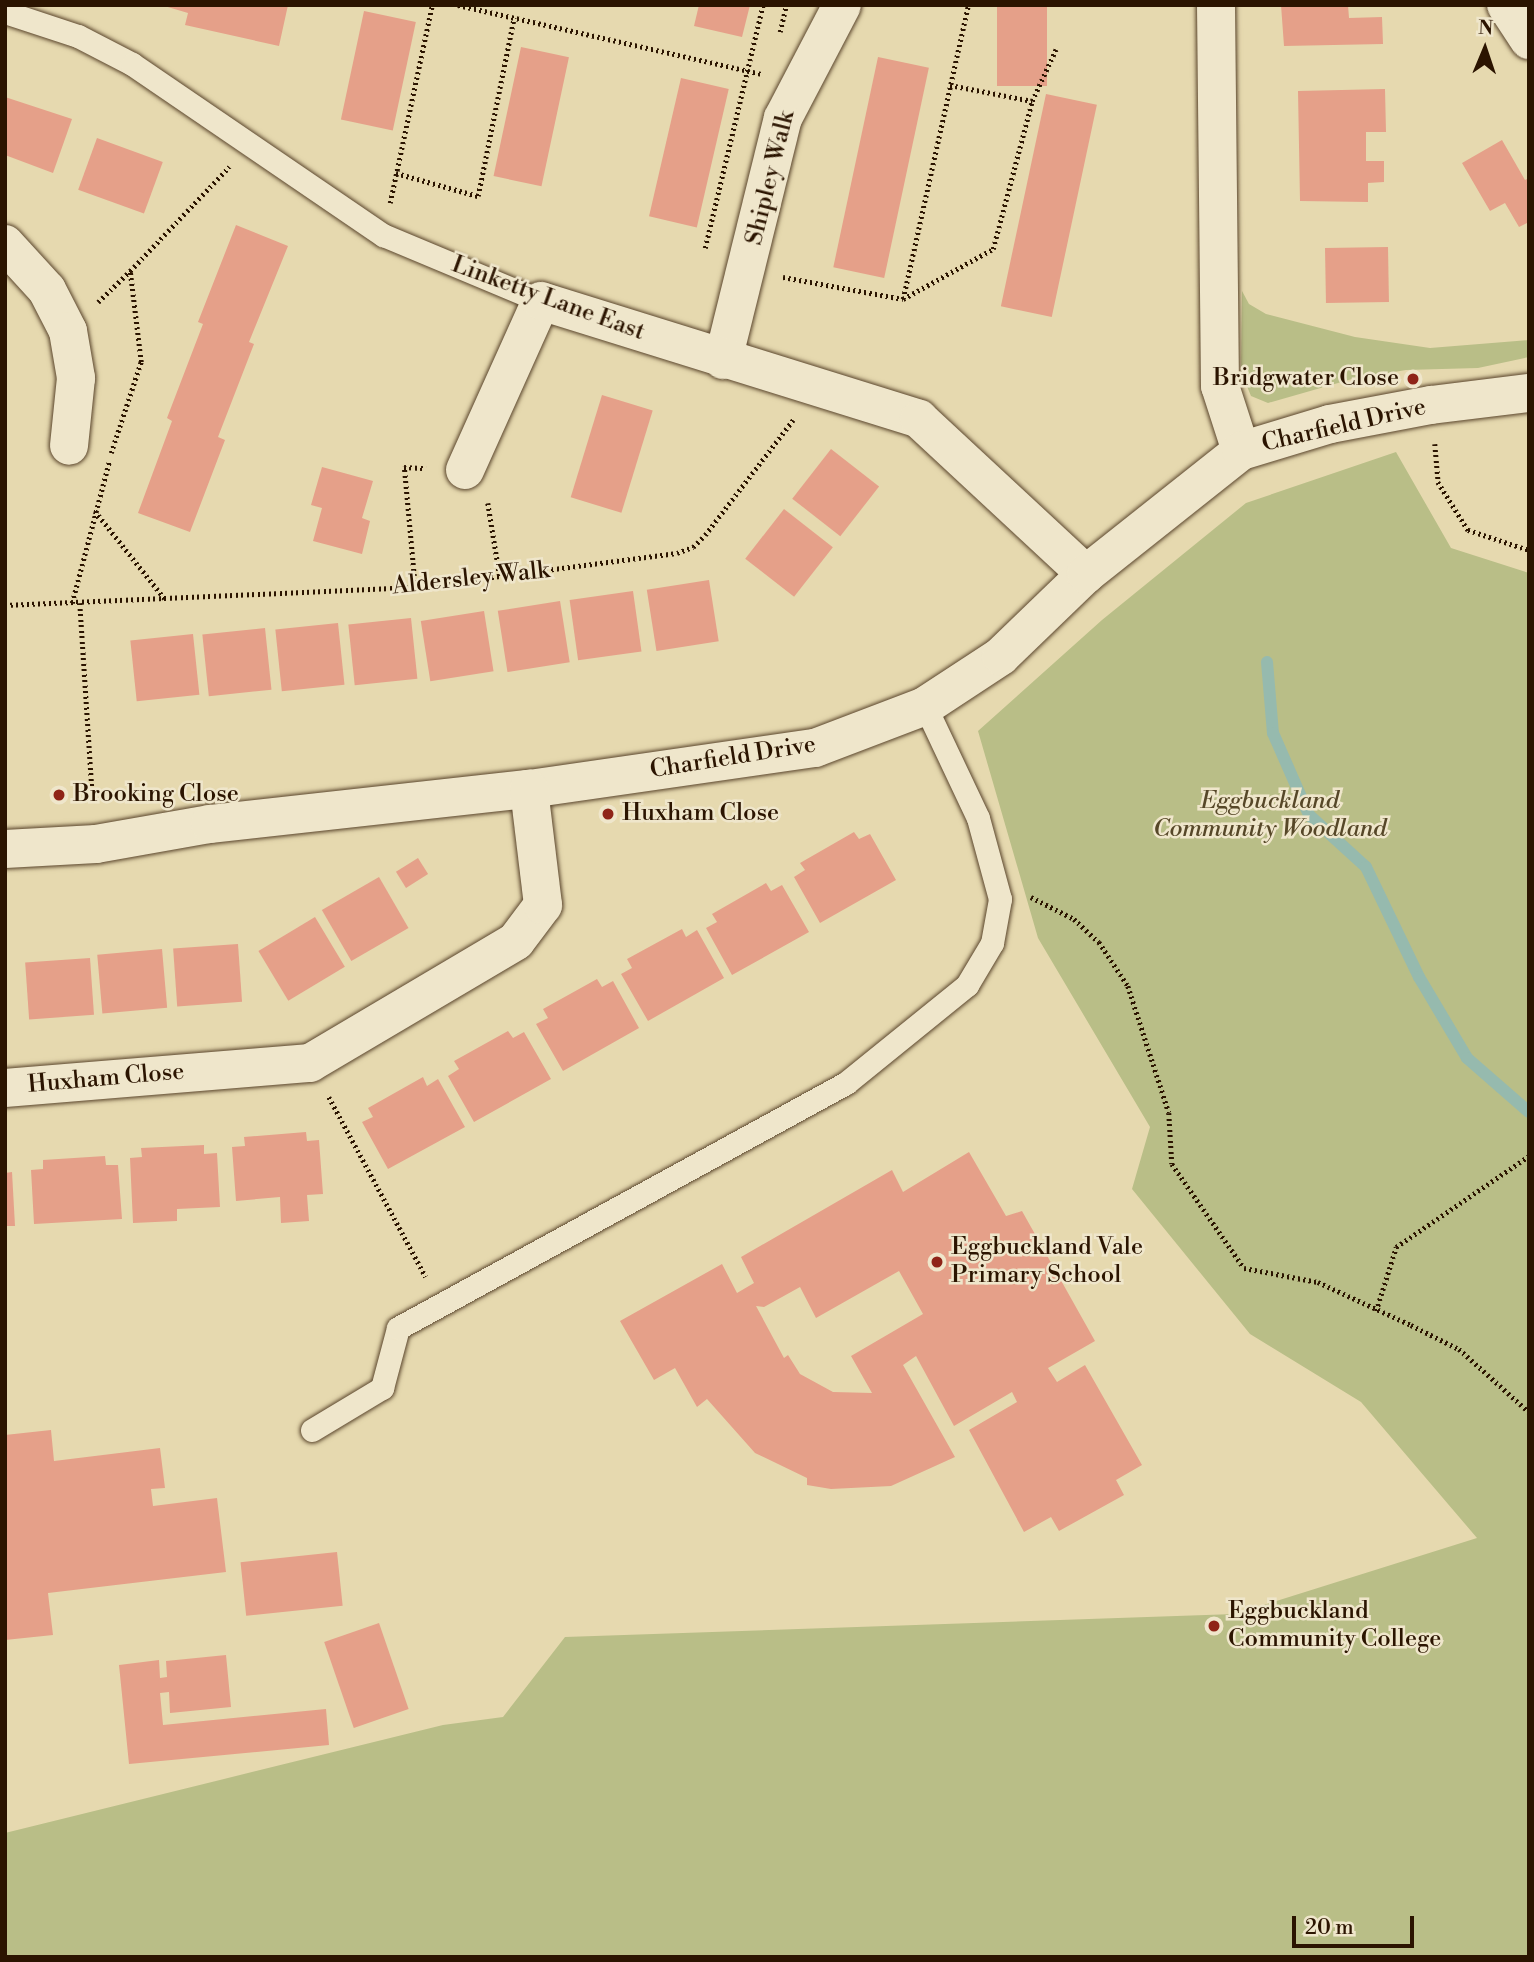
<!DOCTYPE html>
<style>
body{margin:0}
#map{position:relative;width:1534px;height:1962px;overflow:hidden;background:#e6d9af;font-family:"Libre Bodoni",serif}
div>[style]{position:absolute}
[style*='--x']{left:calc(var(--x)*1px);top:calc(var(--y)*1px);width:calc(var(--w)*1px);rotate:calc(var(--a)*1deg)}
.green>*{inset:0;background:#b9be87}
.stream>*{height:12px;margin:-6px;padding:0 6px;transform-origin:6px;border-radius:6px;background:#96baae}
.building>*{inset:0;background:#e5a089;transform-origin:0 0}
.path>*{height:4.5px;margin-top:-2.25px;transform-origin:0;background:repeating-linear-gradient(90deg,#2b1400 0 2px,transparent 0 5.5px)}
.roads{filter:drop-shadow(0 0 2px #5a452c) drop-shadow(0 0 2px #5a452c)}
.service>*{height:23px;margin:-11.5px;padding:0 11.5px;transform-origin:11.5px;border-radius:11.5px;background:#efe6cb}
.minor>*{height:38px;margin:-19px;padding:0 19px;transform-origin:19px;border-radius:19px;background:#efe6cb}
.dots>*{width:19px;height:19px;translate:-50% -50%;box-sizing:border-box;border:4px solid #efe6cb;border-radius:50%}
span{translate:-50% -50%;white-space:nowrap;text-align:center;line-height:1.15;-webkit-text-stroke:5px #efe6cb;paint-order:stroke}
.street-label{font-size:24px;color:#2b1400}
.poi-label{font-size:24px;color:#2b1400}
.right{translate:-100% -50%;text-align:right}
.left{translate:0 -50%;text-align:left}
.park-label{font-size:24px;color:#564728;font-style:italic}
.frame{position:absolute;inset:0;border:7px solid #2b1400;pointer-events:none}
.north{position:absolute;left:1450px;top:14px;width:70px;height:70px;-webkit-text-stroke:5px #efe6cb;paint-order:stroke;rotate:2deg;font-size:19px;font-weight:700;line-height:28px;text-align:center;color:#2b1400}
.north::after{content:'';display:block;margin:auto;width:24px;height:32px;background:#2b1400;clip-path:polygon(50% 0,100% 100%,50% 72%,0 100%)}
.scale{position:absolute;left:1292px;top:1916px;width:122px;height:32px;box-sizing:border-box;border:4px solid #2b1400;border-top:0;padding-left:9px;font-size:21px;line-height:24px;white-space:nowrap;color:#2b1400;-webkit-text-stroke:5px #efe6cb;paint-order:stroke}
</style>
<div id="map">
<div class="green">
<i style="clip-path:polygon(1242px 291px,1249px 304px,1266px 314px,1355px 337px,1430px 348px,1529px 340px,1529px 357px,1478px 368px,1406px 370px,1352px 379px,1268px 403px,1251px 396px,1241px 372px)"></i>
<i style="clip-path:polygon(1396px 452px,1451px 548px,1529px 573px,1529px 1957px,5px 1957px,5px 1833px,443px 1725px,503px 1717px,565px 1637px,1235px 1614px,1477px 1538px,1361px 1402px,1250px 1334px,1132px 1189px,1150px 1127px,1038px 938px,978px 731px,1102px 620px,1246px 503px)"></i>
</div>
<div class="stream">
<i style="--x:1267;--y:662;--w:71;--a:85.2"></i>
<i style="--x:1273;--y:733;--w:90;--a:66.3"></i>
<i style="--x:1309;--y:815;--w:77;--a:42.4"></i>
<i style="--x:1366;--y:867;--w:122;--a:64.3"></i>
<i style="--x:1419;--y:977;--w:94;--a:59.3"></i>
<i style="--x:1467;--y:1058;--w:82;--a:41.1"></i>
</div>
<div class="building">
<i style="clip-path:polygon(161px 5px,288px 5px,279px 46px,185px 25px,188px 13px)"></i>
<i style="clip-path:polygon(699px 5px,750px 5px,742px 37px,694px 26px)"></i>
<i style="left:997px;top:5px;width:50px;height:81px"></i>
<i style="clip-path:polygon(1281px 5px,1348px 5px,1349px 18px,1382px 17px,1383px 44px,1284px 46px)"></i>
<i style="left:364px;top:11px;width:53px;height:111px;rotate:12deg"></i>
<i style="left:521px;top:47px;width:49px;height:132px;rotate:12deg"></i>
<i style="left:878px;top:57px;width:52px;height:215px;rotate:12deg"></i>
<i style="left:681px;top:78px;width:49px;height:142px;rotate:13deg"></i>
<i style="clip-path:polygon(1385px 89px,1386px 132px,1366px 132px,1366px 161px,1384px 161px,1384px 182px,1368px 183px,1368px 202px,1300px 201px,1298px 91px)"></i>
<i style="left:1046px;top:94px;width:52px;height:217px;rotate:12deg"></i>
<i style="clip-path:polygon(5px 97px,72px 119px,53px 173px,5px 155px)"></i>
<i style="left:97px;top:138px;width:70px;height:55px;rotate:20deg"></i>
<i style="clip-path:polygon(1502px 140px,1525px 180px,1529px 178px,1529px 222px,1519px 227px,1505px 203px,1490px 211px,1462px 163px)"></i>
<i style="clip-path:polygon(236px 225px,288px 246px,249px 342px,254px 344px,218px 437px,225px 440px,190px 532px,138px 513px,172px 421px,167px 418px,203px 324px,198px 322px)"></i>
<i style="left:1388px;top:247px;width:55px;height:63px;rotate:89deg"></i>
<i style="left:602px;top:395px;width:53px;height:107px;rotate:17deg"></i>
<i style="left:831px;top:449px;width:61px;height:63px;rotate:38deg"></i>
<i style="clip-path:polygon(322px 467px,373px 481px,362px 518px,370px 521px,362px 554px,313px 541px,322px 508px,311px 505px)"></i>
<i style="left:784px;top:509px;width:62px;height:63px;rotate:38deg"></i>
<i style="left:709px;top:580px;width:62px;height:63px;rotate:81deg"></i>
<i style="left:633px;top:591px;width:61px;height:64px;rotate:82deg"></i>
<i style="left:560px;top:601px;width:62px;height:63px;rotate:81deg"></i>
<i style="left:484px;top:611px;width:61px;height:64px;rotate:81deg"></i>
<i style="left:411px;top:618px;width:61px;height:63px;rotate:84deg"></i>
<i style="left:338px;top:623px;width:62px;height:63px;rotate:84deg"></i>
<i style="left:265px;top:628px;width:62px;height:63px;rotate:84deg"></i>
<i style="left:193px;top:634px;width:61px;height:63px;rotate:84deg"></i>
<i style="clip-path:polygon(854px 832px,859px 839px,870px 834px,896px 880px,820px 923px,794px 877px,805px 870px,800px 863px)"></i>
<i style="left:418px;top:858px;width:19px;height:26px;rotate:58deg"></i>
<i style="left:379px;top:877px;width:59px;height:66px;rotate:60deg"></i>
<i style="clip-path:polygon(766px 883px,771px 891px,782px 885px,809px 932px,732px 975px,706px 928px,717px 922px,712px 914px)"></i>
<i style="left:315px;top:917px;width:58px;height:66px;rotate:59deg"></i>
<i style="clip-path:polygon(682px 929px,686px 937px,697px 930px,724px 978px,648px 1021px,621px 974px,632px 968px,627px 959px)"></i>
<i style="left:238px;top:944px;width:58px;height:65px;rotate:86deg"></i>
<i style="left:162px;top:949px;width:59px;height:65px;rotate:85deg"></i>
<i style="left:90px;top:958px;width:57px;height:65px;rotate:86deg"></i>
<i style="clip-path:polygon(597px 979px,602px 987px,613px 981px,639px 1028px,563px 1071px,536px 1024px,548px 1018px,543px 1009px)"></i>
<i style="clip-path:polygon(508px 1031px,513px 1038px,524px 1032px,551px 1079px,474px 1122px,448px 1076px,459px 1069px,454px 1061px)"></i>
<i style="clip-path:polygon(423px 1077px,427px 1086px,438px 1079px,465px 1127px,388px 1169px,362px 1122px,373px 1117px,368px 1108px)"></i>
<i style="clip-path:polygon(306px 1132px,307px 1141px,319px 1140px,323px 1194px,307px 1195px,309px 1221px,281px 1223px,280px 1197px,236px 1201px,232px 1147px,245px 1146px,244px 1137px)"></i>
<i style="clip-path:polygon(204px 1145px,204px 1154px,217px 1153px,220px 1207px,177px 1209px,177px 1221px,133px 1223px,130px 1158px,142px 1157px,141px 1148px)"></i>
<i style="clip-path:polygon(evenodd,969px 1152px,1006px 1216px,1022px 1211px,1095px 1341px,1048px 1368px,1057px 1382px,1085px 1365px,1142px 1465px,1116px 1480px,1124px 1495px,1059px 1531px,1051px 1517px,1024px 1532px,969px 1430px,1017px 1402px,1012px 1392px,954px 1426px,916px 1356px,903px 1365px,955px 1457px,891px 1486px,831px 1489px,807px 1485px,807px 1478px,755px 1453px,707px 1399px,697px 1407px,675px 1368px,654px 1380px,620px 1321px,722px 1264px,737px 1293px,754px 1283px,741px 1257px,892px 1170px,903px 1192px,969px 1152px,899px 1271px,923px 1314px,851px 1356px,872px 1393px,833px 1392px,800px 1374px,788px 1355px,784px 1358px,756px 1306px,764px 1307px,800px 1287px,816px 1318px,899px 1271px)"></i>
<i style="clip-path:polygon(105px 1156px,106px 1165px,118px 1165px,122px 1219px,34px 1224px,31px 1170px,43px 1169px,43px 1160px)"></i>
<i style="clip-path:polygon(12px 1172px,15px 1226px,5px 1226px,5px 1173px)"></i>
<i style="clip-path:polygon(51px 1430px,54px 1461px,160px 1448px,165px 1488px,151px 1489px,153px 1506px,217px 1498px,226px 1572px,48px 1593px,53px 1635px,5px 1640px,5px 1435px)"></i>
<i style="left:337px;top:1552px;width:54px;height:97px;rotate:84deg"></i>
<i style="left:379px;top:1623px;width:91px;height:58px;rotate:71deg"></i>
<i style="clip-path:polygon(226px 1655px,231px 1707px,170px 1713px,169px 1692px,160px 1693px,163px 1725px,326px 1709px,329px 1745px,129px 1764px,119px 1665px,159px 1660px,160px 1678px,167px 1677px,166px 1661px)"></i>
</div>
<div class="path">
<i style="--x:458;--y:5;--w:311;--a:12.8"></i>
<i style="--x:780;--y:32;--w:28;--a:-77"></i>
<i style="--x:950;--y:85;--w:84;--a:11"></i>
<i style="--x:396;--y:173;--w:85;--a:15.7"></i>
<i style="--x:478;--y:196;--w:182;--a:-78.6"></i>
<i style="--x:390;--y:203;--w:202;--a:-78"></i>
<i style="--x:705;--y:248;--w:250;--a:-76.6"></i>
<i style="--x:783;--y:277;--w:122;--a:10.4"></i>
<i style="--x:903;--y:299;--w:103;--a:-29.1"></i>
<i style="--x:993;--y:249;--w:153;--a:-75.2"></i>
<i style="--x:1032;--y:101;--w:57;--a:-65.2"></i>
<i style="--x:903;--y:299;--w:301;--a:-77.5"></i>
<i style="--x:98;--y:302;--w:45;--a:-44.1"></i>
<i style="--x:1435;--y:444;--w:38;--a:85"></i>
<i style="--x:1438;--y:482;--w:57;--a:58"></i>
<i style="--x:1468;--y:530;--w:64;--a:18.2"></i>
<i style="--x:111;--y:453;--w:96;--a:-71.8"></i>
<i style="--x:141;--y:362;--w:92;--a:-96.9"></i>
<i style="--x:130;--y:271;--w:144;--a:-46.4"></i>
<i style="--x:488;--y:503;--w:75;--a:80.8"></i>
<i style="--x:95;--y:511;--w:112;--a:51.5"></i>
<i style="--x:415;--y:587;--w:121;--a:-95.2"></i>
<i style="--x:404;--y:467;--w:22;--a:3"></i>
<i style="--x:72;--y:603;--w:146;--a:-75.3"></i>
<i style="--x:80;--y:603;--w:201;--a:86.3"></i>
<i style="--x:5;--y:605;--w:410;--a:-2.5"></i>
<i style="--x:415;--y:587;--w:264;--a:-7.4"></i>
<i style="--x:677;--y:553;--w:17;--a:-21"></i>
<i style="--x:693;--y:547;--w:17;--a:-45"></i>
<i style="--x:705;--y:535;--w:145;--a:-52.6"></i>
<i style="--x:1031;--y:897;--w:48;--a:27.1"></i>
<i style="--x:1074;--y:919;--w:34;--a:43"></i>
<i style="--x:1099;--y:942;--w:53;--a:56.6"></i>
<i style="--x:1128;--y:986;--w:133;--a:72.1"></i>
<i style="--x:1169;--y:1113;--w:51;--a:86.6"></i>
<i style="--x:1172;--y:1164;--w:126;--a:55.3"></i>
<i style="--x:1244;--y:1268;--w:75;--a:10.7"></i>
<i style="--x:1318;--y:1282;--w:102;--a:24.8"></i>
<i style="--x:1411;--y:1325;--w:54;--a:26.6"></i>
<i style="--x:1459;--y:1349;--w:94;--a:42"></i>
<i style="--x:329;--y:1097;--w:204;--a:61.7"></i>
<i style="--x:1376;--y:1311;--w:67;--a:-72.6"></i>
<i style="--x:1396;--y:1247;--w:161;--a:-34.4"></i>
</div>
<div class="roads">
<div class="service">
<i style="--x:5;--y:12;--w:77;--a:18.2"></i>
<i style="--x:78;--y:36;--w:61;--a:27.4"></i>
<i style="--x:132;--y:64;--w:304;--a:34.3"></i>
<i style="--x:383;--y:235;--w:171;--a:22.7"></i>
<i style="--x:312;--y:1430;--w:82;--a:-31"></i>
<i style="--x:382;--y:1388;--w:62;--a:-75.1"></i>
<i style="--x:398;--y:1328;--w:511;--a:-28.67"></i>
<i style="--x:846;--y:1083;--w:156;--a:-39"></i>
<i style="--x:967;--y:985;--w:49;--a:-59.2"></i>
<i style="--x:992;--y:943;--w:45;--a:-79.7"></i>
<i style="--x:1000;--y:899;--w:84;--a:-105.2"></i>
<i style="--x:978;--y:818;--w:124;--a:-115.3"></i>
</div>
<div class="minor">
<i style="--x:1216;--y:5;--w:381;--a:89.4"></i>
<i style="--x:1220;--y:386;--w:68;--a:72.1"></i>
<i style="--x:1506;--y:5;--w:42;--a:56.7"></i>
<i style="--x:5;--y:244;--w:62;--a:47.6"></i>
<i style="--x:47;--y:290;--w:46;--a:62.9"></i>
<i style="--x:68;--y:331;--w:48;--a:80.3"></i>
<i style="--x:76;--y:378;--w:68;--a:95.9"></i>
<i style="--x:723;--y:360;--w:249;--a:-76.1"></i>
<i style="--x:783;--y:118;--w:127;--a:-62.4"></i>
<i style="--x:465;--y:470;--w:185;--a:-65.8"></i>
<i style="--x:541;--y:301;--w:396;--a:17.3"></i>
<i style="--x:919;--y:419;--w:228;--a:42.9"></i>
<i style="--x:5;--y:849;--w:91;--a:-3.1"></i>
<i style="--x:96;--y:844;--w:116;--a:-10"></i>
<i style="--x:210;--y:824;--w:321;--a:-6.3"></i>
<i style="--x:529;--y:789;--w:289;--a:-8.2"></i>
<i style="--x:815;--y:748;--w:118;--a:-20.9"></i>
<i style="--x:925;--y:706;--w:91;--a:-33.3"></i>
<i style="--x:1001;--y:656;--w:118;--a:-44"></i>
<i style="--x:1086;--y:574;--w:198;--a:-38.4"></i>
<i style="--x:1241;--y:451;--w:93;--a:-16.9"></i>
<i style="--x:1330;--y:424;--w:103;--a:-10.7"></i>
<i style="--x:1431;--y:405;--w:99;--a:-7"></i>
<i style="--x:5;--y:1088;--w:306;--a:-4.7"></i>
<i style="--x:310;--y:1063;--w:239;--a:-30.6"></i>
<i style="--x:516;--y:941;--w:45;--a:-53.1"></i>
<i style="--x:543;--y:905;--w:117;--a:-96.9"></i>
</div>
</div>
<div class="dots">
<i style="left:1413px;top:379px;background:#8f2418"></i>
<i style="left:59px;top:795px;background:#8f2418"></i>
<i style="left:608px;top:814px;background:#8f2418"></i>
<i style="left:937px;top:1262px;background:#8f2418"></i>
<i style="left:1214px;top:1626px;background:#8f2418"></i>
</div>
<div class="street-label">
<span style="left:771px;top:178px;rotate:-76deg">Shipley Walk</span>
<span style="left:548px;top:299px;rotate:20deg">Linketty Lane East</span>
<span style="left:1344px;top:426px;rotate:-13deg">Charfield Drive</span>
<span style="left:471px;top:579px;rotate:-6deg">Aldersley Walk</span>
<span style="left:733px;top:758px;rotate:-9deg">Charfield Drive</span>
<span style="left:106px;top:1079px;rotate:-5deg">Huxham Close</span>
</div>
<div class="poi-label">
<span class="right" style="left:1399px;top:379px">Bridgwater Close</span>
<span class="left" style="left:73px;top:795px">Brooking Close</span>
<span class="left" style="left:622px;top:814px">Huxham Close</span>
<span class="left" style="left:951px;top:1262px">Eggbuckland Vale<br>Primary School</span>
<span class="left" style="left:1228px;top:1626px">Eggbuckland<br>Community College</span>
</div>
<div class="park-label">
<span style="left:1270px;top:816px">Eggbuckland<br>Community Woodland</span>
</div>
<div class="frame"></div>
<div class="north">N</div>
<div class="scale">20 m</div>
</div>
